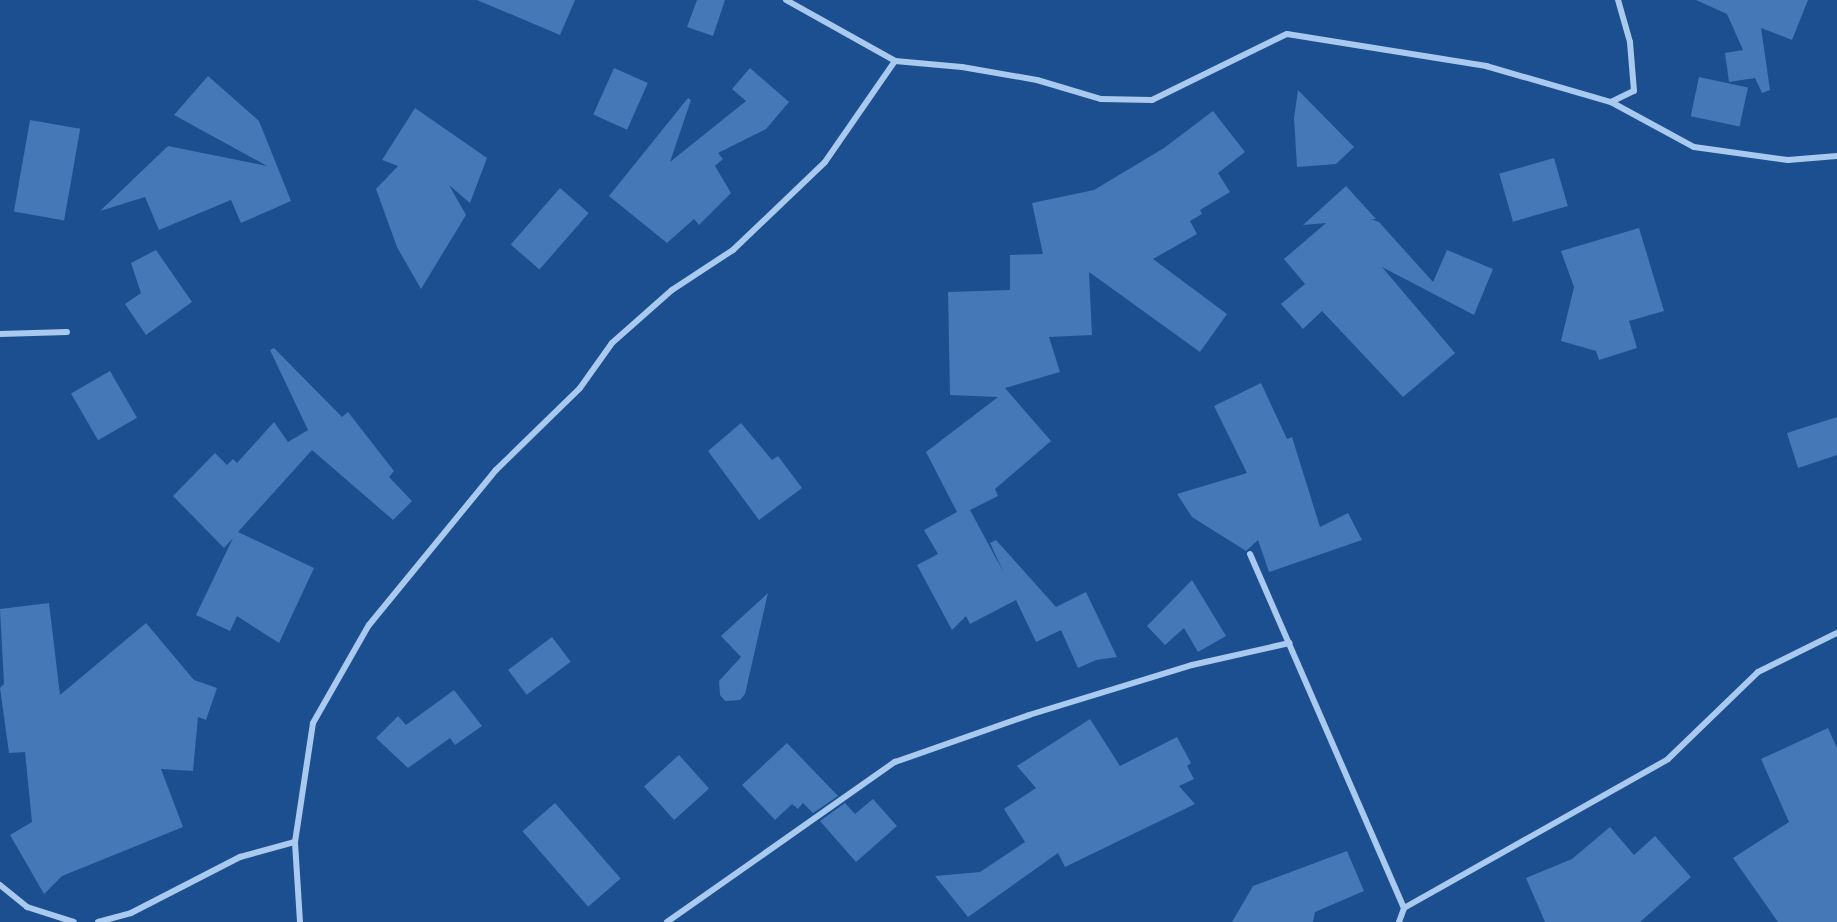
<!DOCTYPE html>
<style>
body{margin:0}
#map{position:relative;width:1837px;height:922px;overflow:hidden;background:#1b4f8f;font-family:"IBM Plex Sans",sans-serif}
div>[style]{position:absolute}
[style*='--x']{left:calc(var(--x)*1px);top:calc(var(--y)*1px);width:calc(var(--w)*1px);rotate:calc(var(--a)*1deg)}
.building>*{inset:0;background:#4478b7;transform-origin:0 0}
.minor>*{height:6px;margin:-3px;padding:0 3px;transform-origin:3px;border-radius:3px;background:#a9c9ee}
span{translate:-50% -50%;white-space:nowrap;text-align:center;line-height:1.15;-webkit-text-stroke:4.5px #1b4f8f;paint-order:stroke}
</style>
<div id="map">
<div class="building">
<i style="clip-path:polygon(477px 0,575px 0,560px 35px)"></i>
<i style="clip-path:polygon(697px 0,725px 0,713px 36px,687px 27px)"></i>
<i style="clip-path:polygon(1696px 0,1808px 0,1792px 40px,1761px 28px,1770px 90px,1762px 93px,1755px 78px,1729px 82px,1725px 53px,1743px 50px,1727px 14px)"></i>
<i style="left:614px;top:68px;width:37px;height:51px;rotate:24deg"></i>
<i style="clip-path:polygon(750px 68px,789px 102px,766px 129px,718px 153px,723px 159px,715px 166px,731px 193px,699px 225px,694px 219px,667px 243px,609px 196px,688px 98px,691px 100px,670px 162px,746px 101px,732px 89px)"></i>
<i style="clip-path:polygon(208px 76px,259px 121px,291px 201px,241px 223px,231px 200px,159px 230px,145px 197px,100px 211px,168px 146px,267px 166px,174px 115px)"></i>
<i style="left:1699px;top:77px;width:50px;height:40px;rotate:12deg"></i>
<i style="clip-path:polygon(1298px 90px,1354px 147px,1336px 164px,1297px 167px,1294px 118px)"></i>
<i style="clip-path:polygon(415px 108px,487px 158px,470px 203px,449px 185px,466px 215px,421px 289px,397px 247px,376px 189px,398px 166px,382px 160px)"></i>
<i style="clip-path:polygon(1213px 111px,1245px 152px,1218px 173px,1230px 192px,1200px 210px,1202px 214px,1190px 221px,1197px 234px,1153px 259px,1227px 314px,1200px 352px,1089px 272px,1092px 335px,1049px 337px,1060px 372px,1005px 388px,1051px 441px,995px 489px,998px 496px,970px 510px,1004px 573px,990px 543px,996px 540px,1056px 607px,1086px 592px,1117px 657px,1096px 660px,1078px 668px,1061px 630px,1036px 642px,1016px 600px,970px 624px,966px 616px,952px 630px,917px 565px,938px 554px,924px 530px,957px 512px,926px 452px,998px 397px,950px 395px,948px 292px,1010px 290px,1010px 255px,1043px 254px,1032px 203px,1094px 190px,1164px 148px)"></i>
<i style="left:30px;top:120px;width:51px;height:93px;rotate:10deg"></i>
<i style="left:1554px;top:158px;width:50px;height:57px;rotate:74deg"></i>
<i style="clip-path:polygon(1346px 186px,1376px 219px,1371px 219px,1379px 222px,1433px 282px,1447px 250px,1493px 269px,1474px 315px,1382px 267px,1455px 353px,1403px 397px,1322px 311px,1303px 329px,1281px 304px,1305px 284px,1284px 259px,1326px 223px,1303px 225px)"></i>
<i style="left:560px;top:188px;width:38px;height:75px;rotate:41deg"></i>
<i style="clip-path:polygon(1639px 228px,1664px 311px,1629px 321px,1637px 348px,1599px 360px,1596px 351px,1561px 341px,1574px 287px,1561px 251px)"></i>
<i style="clip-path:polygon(156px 250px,192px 302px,146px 335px,125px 304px,141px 293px,131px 263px)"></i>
<i style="clip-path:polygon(274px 348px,342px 417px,348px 412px,394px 471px,389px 477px,412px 501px,393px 520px,312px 450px,238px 532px,314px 568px,279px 643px,237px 616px,230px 631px,196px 615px,233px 538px,224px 548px,173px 496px,215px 453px,227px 465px,233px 459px,237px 463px,274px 422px,288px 442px,308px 430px,270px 350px)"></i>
<i style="left:110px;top:371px;width:54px;height:45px;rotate:60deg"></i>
<i style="clip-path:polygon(1261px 383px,1287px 439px,1292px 437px,1320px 527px,1348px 513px,1362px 540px,1269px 572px,1258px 540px,1246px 551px,1192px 517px,1177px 494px,1247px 473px,1214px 406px)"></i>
<i style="clip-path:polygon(1837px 417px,1837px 455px,1798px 468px,1787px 433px)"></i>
<i style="clip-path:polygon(741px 423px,772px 460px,778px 456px,802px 488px,759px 520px,708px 451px)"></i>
<i style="clip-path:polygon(1192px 580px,1226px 636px,1198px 652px,1184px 628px,1165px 645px,1147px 626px)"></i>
<i style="clip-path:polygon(768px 593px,745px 694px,740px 700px,725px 701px,720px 695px,719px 681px,741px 657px,721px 636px)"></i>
<i style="clip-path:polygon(49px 603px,60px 695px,146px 623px,194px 680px,217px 688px,206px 720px,198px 717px,193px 771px,161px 769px,183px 827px,62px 876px,44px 894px,10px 835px,32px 822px,25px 752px,9px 753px,0 688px,4px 684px,0 609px)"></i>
<i style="left:552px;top:637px;width:31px;height:55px;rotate:53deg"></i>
<i style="clip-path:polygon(454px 690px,482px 726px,455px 745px,450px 738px,408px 768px,376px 738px,398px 716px,406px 725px)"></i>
<i style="clip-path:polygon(1090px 719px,1120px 766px,1177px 737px,1191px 763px,1187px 766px,1194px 779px,1179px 786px,1195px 804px,1065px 867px,1058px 853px,968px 917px,935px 876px,980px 872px,1025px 842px,1004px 809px,1036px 788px,1017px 766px)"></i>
<i style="clip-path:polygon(1828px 728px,1837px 748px,1837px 922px,1778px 922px,1733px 858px,1789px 822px,1761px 759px)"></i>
<i style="clip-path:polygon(787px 743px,838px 796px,813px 813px,803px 803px,798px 809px,792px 804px,775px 820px,742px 785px)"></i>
<i style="left:679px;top:755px;width:45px;height:47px;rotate:48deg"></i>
<i style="clip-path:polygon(873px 799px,897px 826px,856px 862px,820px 821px,845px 803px,855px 814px)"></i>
<i style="left:555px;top:803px;width:100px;height:43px;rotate:49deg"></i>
<i style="clip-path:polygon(1610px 827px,1634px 855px,1655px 836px,1691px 877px,1640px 922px,1545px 922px,1526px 878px,1572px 859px)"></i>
<i style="clip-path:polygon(1347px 851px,1364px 891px,1315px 912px,1313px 922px,1232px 922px,1253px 886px)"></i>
</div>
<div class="minor">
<i style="--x:786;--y:0;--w:125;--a:29.2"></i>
<i style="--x:895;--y:61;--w:67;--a:5.1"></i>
<i style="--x:962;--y:67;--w:76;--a:9.8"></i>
<i style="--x:1037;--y:80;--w:67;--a:16.5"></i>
<i style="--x:1101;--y:99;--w:51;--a:1.1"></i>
<i style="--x:1152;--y:100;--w:150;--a:-26.1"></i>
<i style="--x:1287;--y:34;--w:202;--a:9.1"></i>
<i style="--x:1486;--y:66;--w:130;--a:16.1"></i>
<i style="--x:1611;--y:102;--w:94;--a:28.5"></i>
<i style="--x:1694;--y:147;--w:95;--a:7.9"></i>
<i style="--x:1788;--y:160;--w:49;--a:-4.7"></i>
<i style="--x:1611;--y:102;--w:25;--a:-26"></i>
<i style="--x:1634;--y:91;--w:49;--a:-94.7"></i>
<i style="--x:1630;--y:42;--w:44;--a:-105.9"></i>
<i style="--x:0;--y:334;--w:67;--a:-1.7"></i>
<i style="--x:1250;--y:554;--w:386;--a:66.5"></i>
<i style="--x:0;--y:885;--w:35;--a:39"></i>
<i style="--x:27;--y:907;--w:49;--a:17.7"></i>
<i style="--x:98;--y:922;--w:34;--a:-15"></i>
<i style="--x:131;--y:913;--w:123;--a:-27.2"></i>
<i style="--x:240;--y:857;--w:57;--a:-15.3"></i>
<i style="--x:300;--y:922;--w:80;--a:-93.6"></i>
<i style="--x:295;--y:842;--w:120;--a:-81.4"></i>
<i style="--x:313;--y:723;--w:113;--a:-60.3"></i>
<i style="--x:369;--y:625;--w:200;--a:-50.7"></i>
<i style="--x:496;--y:470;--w:117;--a:-44.3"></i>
<i style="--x:580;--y:388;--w:55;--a:-54.6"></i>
<i style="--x:612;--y:343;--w:80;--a:-41.5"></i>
<i style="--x:672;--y:290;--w:73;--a:-33.3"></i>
<i style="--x:733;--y:250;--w:127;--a:-43.7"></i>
<i style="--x:825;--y:162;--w:123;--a:-55.3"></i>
<i style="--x:667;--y:922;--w:279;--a:-35.1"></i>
<i style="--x:895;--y:762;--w:142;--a:-19.3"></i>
<i style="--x:1029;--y:715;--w:170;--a:-17.1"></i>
<i style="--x:1192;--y:665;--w:100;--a:-12.7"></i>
<i style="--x:1399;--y:922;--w:15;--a:-70"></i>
<i style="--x:1404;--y:908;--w:303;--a:-29.4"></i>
<i style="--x:1668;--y:759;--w:125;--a:-44"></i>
<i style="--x:1758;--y:672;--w:88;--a:-26.3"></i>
</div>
</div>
